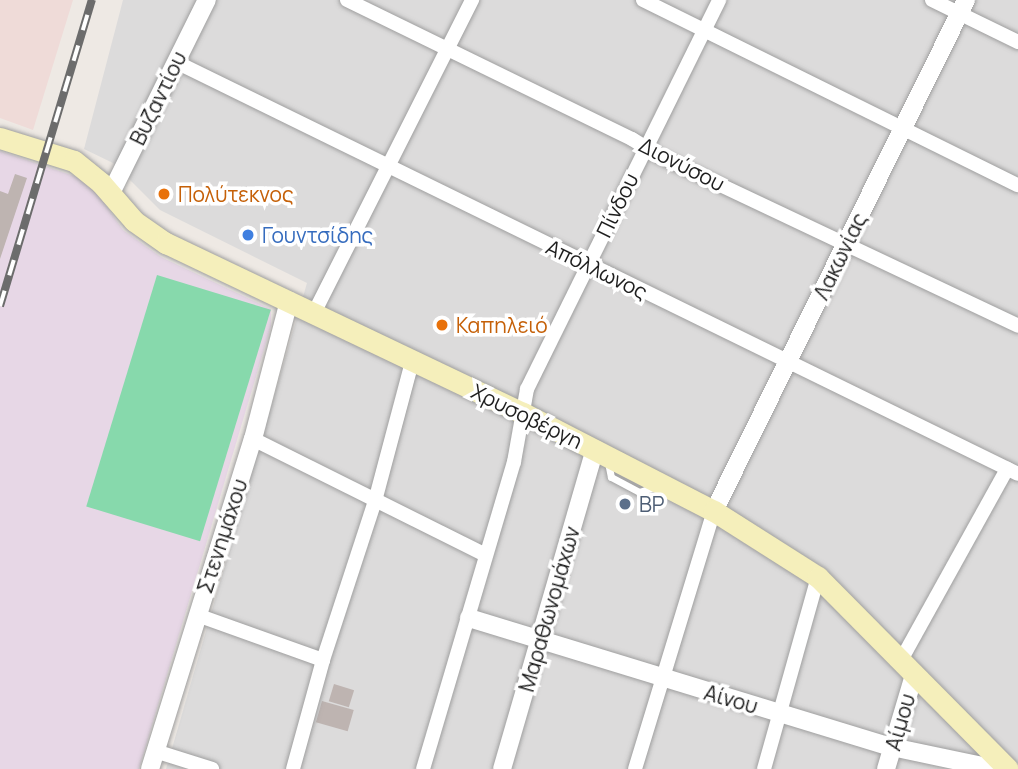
<!DOCTYPE html>
<meta charset="utf-8">
<style>
body{margin:0}
#map{position:relative;width:1018px;height:769px;overflow:hidden;background:#eee9e4;font-family:Manrope,sans-serif}
div>[style]{position:absolute}
[style*='--x']{left:calc(var(--x)*1px);top:calc(var(--y)*1px);width:calc(var(--w)*1px);rotate:calc(var(--a)*1deg)}
.residential>*{inset:0;background:#dcdbdb}
.industrial>*{inset:0;background:#e7d7e6}
.military>*{inset:0;background:#efdbd8}
.pitch>*{inset:0;background:#87d9ac;transform-origin:0 0}
.building>*{inset:0;background:#beb4b1;transform-origin:0 0}
.roads{filter:drop-shadow(0 0 2px #9f9f9f) drop-shadow(0 0 2px #9f9f9f)}
.service>*{height:7px;margin:-3.5px;padding:0 3.5px;transform-origin:3.5px;border-radius:3.5px;background:#fff}
.minor>*{height:14px;margin:-7px;padding:0 7px;transform-origin:7px;border-radius:7px;background:#fff}
.tertiary>*{height:18px;margin:-9px;padding:0 9px;transform-origin:9px;border-radius:9px;background:#fff}
.secondary>*{height:21px;margin:-10.5px;padding:0 10.5px;transform-origin:10.5px;border-radius:10.5px;background:#f5efbb}
.rail>*{height:8px;margin-top:-4px;transform-origin:0;background:repeating-linear-gradient(90deg,#fff 0 16px,#6c6c6c 0 32px);box-sizing:border-box;border-block:2px solid #6c6c6c}
.dots>*{width:19px;height:19px;translate:-50% -50%;box-sizing:border-box;border:4px solid #fff;border-radius:50%}
span{translate:-50% -50%;white-space:nowrap;text-align:center;line-height:1.15;-webkit-text-stroke:7px #fff;paint-order:stroke}
.street-label{font-size:21px;color:#1e1e1e}
.food-label{font-size:21px;color:#c56008}
.left{translate:0 -50%;text-align:left}
.shop-label{font-size:21px;color:#366cbe}
.service-label{font-size:21px;color:#4e5e75}
</style>
<div id="map">
<div class="residential">
<i style="clip-path:polygon(123px 0,1018px 0,1018px 769px,166px 769px,307px 283px,160px 210px,113px 163px,84px 149px)"></i>
</div>
<div class="industrial">
<i style="clip-path:polygon(0 151px,89px 181px,123px 230px,161px 257px,271px 309px,271px 326px,139px 769px,0 769px)"></i>
</div>
<div class="military">
<i style="clip-path:polygon(0 0,73px 0,33px 130px,0 118px)"></i>
</div>
<div class="pitch">
<i style="left:157px;top:275px;width:119px;height:242px;rotate:17deg"></i>
</div>
<div class="building">
<i style="clip-path:polygon(15px 174px,27px 178px,0 259px,0 191px,8px 194px)"></i>
<i style="left:334px;top:684px;width:21px;height:18px;rotate:17deg"></i>
<i style="left:322px;top:701px;width:33px;height:22px;rotate:16deg"></i>
</div>
<div class="roads">
<div class="service">
<i style="--x:608;--y:462;--w:15;--a:79"></i>
<i style="--x:611;--y:477;--w:32;--a:28"></i>
<i style="--x:639;--y:492;--w:19;--a:-18"></i>
</div>
<div class="minor">
<i style="--x:347;--y:0;--w:317;--a:26"></i>
<i style="--x:632;--y:139;--w:32;--a:32"></i>
<i style="--x:659;--y:156;--w:397;--a:25.3"></i>
<i style="--x:643;--y:0;--w:418;--a:26.3"></i>
<i style="--x:932;--y:0;--w:96;--a:26"></i>
<i style="--x:176;--y:62;--w:937;--a:26.07"></i>
<i style="--x:314;--y:313;--w:351;--a:-63.2"></i>
<i style="--x:253;--y:439;--w:260;--a:26.5"></i>
<i style="--x:197;--y:615;--w:134;--a:19.7"></i>
<i style="--x:900;--y:662;--w:221;--a:-61"></i>
<i style="--x:155;--y:751;--w:60;--a:17.5"></i>
<i style="--x:293;--y:769;--w:113;--a:-74.6"></i>
<i style="--x:323;--y:660;--w:167;--a:-71.9"></i>
<i style="--x:375;--y:501;--w:144;--a:-75.1"></i>
<i style="--x:423;--y:769;--w:320;--a:-73.5"></i>
<i style="--x:514;--y:462;--w:74;--a:-79.9"></i>
<i style="--x:527;--y:389;--w:434;--a:-63.7"></i>
<i style="--x:635;--y:769;--w:270;--a:-73"></i>
<i style="--x:764;--y:769;--w:199;--a:-74.3"></i>
</div>
<div class="tertiary">
<i style="--x:110;--y:195;--w:218;--a:-63.6"></i>
<i style="--x:714;--y:511;--w:570;--a:-63.75"></i>
<i style="--x:469;--y:618;--w:442;--a:17"></i>
<i style="--x:892;--y:747;--w:106;--a:11.9"></i>
<i style="--x:150;--y:769;--w:346;--a:-72.7"></i>
<i style="--x:253;--y:439;--w:143;--a:-75.4"></i>
<i style="--x:502;--y:769;--w:333;--a:-73.8"></i>
<i style="--x:886;--y:769;--w:98;--a:-73.4"></i>
</div>
<div class="secondary">
<i style="--x:0;--y:138;--w:77;--a:17.3"></i>
<i style="--x:74;--y:161;--w:35;--a:39"></i>
<i style="--x:101;--y:183;--w:50;--a:49"></i>
<i style="--x:134;--y:221;--w:39;--a:35"></i>
<i style="--x:166;--y:243;--w:395;--a:25.5"></i>
<i style="--x:523;--y:413;--w:215;--a:27.2"></i>
<i style="--x:714;--y:511;--w:123;--a:32.4"></i>
<i style="--x:818;--y:577;--w:270;--a:45.3"></i>
</div>
</div>
<div class="rail">
<i style="--x:0;--y:306;--w:320;--a:-73.3"></i>
</div>
<div class="dots">
<i style="left:164px;top:194px;background:#e8710a"></i>
<i style="left:248px;top:235px;background:#3f7fe0"></i>
<i style="left:442px;top:325px;background:#e8710a"></i>
<i style="left:625px;top:504px;background:#5c6f8a"></i>
</div>
<div class="street-label">
<span style="left:158px;top:98px;rotate:-64deg">Βυζαντίου</span>
<span style="left:682px;top:164px;rotate:27deg">Διονύσου</span>
<span style="left:617px;top:205px;rotate:-64deg">Πίνδου</span>
<span style="left:840px;top:256px;rotate:-64deg">Λακωνίας</span>
<span style="left:597px;top:269px;rotate:26deg">Απόλλωνος</span>
<span style="left:527px;top:416px;rotate:26deg">Χρυσοβέργη</span>
<span style="left:222px;top:536px;rotate:-72deg">Στενημάχου</span>
<span style="left:549px;top:609px;rotate:-74deg">Μαραθωνομάχων</span>
<span style="left:731px;top:699px;rotate:16deg">Αίνου</span>
<span style="left:900px;top:722px;rotate:-74deg">Αίμου</span>
</div>
<div class="food-label">
<span class="left" style="left:178px;top:194px">Πολύτεκνος</span>
<span class="left" style="left:456px;top:325px">Καπηλειό</span>
</div>
<div class="shop-label">
<span class="left" style="left:262px;top:235px">Γουντσίδης</span>
</div>
<div class="service-label">
<span class="left" style="left:639px;top:504px">BP</span>
</div>
</div>
